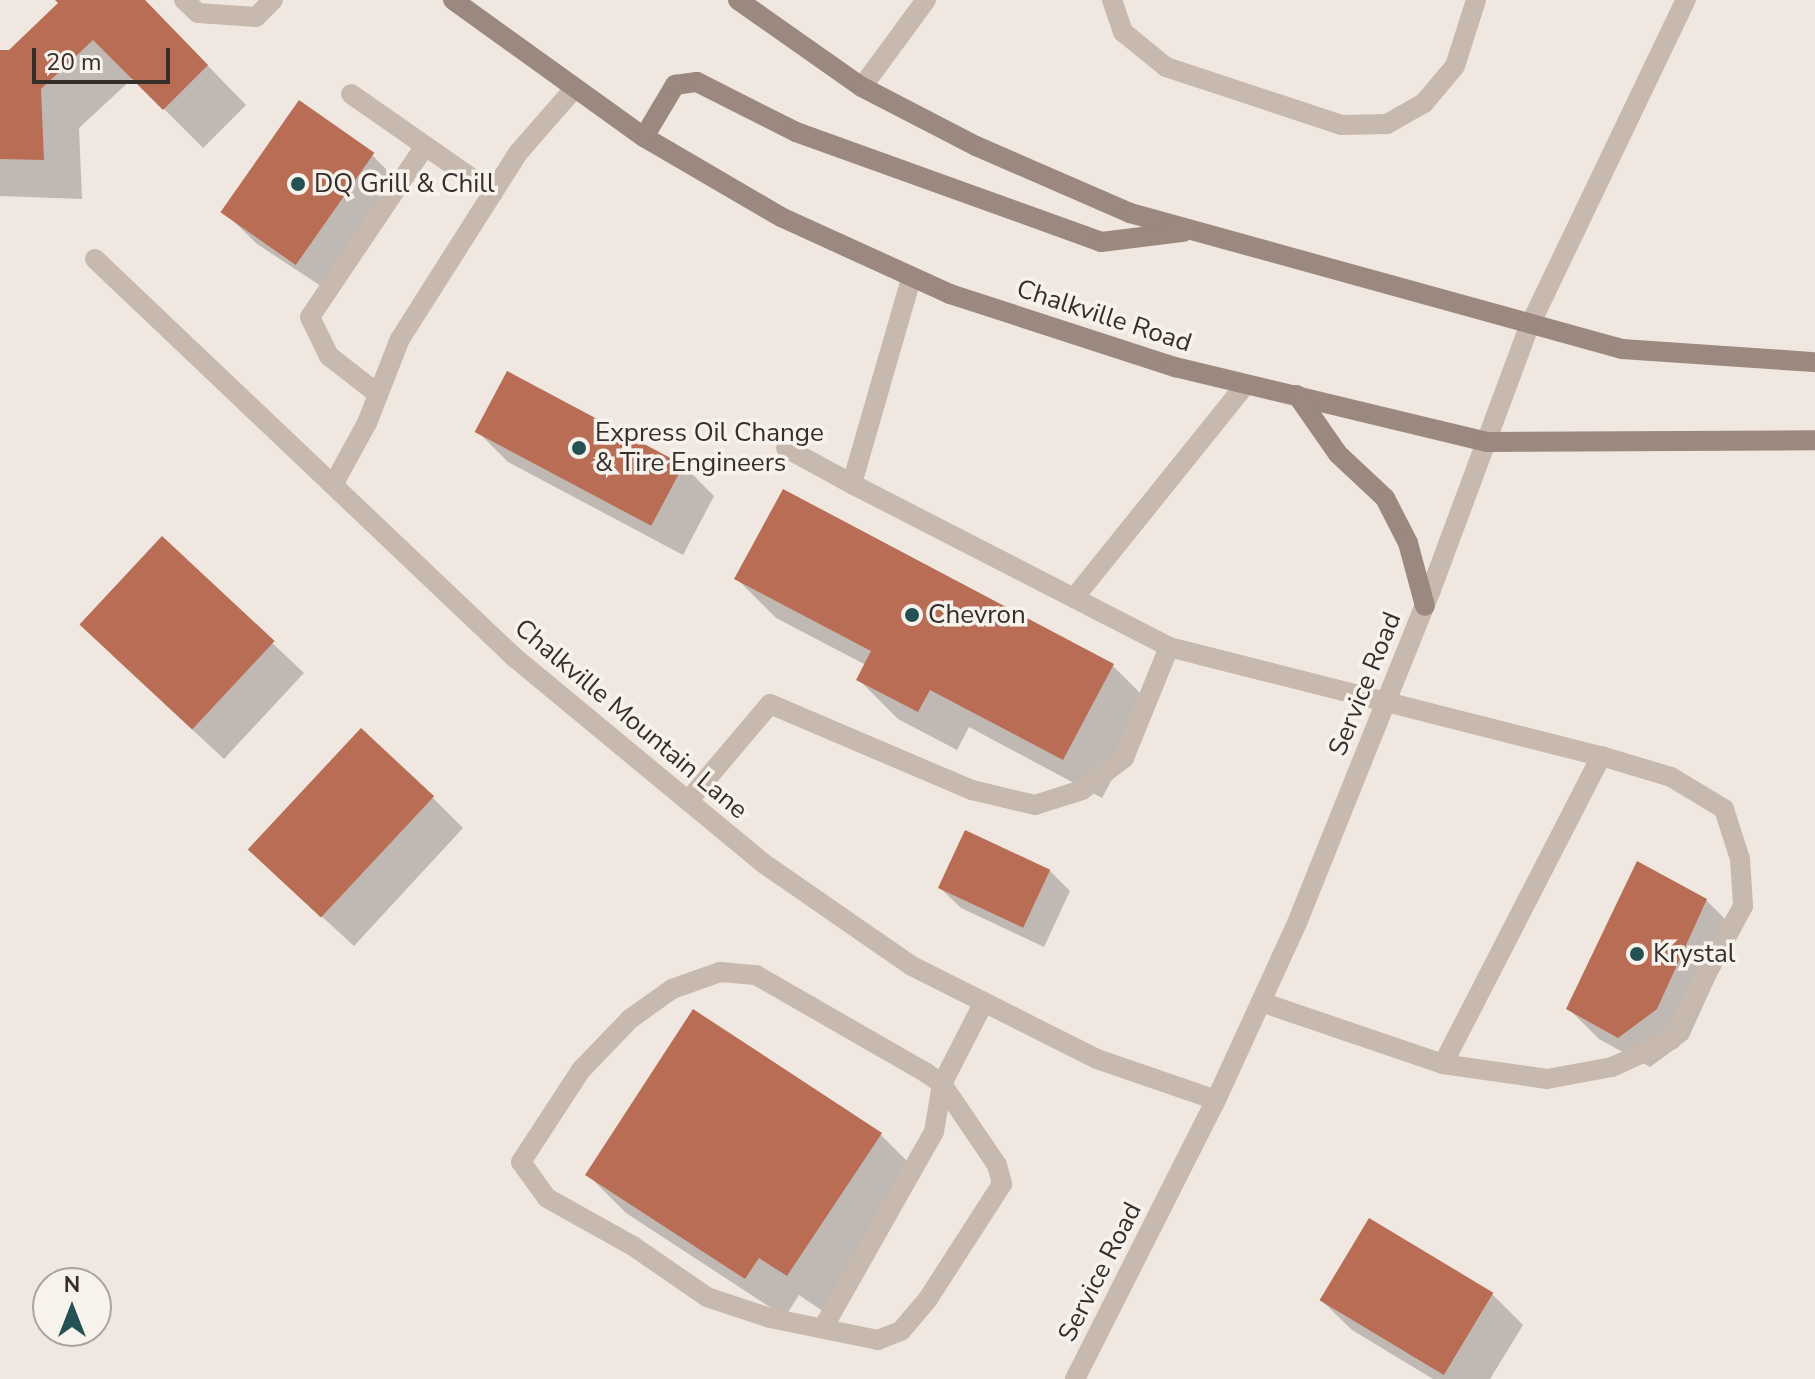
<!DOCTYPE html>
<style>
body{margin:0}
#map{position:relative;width:1815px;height:1379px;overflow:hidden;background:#f0e8e0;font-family:"Nunito Sans",sans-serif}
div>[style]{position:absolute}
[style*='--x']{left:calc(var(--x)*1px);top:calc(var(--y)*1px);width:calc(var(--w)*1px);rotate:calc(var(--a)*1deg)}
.shadow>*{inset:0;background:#0003}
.building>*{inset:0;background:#b96d55;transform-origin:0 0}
.lane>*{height:20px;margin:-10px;padding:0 10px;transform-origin:10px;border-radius:10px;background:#c7b9ad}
.street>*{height:20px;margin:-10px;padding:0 10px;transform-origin:10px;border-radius:10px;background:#c7b9ad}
.secondary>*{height:20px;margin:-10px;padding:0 10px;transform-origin:10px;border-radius:10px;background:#9b887e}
.dots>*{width:22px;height:22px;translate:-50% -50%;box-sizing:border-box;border:4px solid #f8f2ec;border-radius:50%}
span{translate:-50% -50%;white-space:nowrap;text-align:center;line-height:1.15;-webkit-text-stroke:7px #f8f2ec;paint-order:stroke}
.poi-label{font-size:26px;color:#362e2b}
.left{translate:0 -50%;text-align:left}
.street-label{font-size:26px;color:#362e2b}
.north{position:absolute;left:32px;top:1267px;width:80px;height:80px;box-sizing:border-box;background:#f8f2ec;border:2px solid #aaa49f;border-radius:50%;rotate:0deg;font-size:22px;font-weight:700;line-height:32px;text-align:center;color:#362e2b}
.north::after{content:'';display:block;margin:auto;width:28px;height:36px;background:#245154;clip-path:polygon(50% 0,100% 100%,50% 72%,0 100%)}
.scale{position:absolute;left:32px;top:48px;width:138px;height:36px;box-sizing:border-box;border:4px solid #362e2b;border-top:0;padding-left:10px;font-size:24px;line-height:28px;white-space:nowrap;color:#362e2b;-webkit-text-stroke:6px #f8f2ec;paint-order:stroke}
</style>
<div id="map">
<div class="shadow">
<i style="clip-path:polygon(58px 0,144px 0,246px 105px,203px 148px,133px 78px,79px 128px,82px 199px,0 196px,0 52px,10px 52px,61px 4px)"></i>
<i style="clip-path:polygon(372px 155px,403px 186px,330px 292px,257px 244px,226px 214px)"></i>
<i style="clip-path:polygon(477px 431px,683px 465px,714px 496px,683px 555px,508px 462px)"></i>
<i style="clip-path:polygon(783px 492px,1113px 666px,1152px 705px,1102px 798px,969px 727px,957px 750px,898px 719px,858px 679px,866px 665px,776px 618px,737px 579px)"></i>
<i style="clip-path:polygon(162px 539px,304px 673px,224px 759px,112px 655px)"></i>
<i style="clip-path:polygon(432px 797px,463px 828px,354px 946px,282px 880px)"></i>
<i style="clip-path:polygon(1049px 870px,1070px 891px,1044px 947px,961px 908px,940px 888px)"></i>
<i style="clip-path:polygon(1706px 900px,1737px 931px,1688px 1039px,1650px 1067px,1599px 1039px,1568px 1008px)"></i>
<i style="clip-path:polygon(694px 1012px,881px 1135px,920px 1174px,827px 1314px,799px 1295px,785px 1317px,626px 1213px,587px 1174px)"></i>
<i style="clip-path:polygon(1369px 1220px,1492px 1294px,1523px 1325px,1490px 1379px,1433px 1379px,1352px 1330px,1321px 1300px)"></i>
</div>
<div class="building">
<i style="clip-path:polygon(55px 0,145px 0,208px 65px,163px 110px,93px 40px,41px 89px,44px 160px,0 159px,0 50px,9px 50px,58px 3px)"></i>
<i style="left:299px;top:100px;width:92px;height:137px;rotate:35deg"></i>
<i style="left:507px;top:371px;width:200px;height:69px;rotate:28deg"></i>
<i style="clip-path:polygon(783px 489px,1114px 664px,1063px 760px,930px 690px,918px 712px,856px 680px,871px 651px,734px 579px)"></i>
<i style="left:162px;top:536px;width:154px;height:121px;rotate:43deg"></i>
<i style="left:361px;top:728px;width:100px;height:166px;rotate:43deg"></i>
<i style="left:965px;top:830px;width:94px;height:64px;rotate:25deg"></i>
<i style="clip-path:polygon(1637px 861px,1707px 899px,1657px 1009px,1618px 1038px,1566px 1009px)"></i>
<i style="clip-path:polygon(693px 1009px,882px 1133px,787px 1276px,759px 1258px,745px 1279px,585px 1175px)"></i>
<i style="left:1369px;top:1218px;width:145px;height:96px;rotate:31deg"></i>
</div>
<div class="lane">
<i style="--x:184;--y:0;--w:19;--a:43"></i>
<i style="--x:198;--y:13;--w:58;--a:3.9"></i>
<i style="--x:256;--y:17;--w:24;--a:-45"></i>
<i style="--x:1112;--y:0;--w:34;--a:71"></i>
<i style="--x:1123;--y:32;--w:55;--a:39.1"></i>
<i style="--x:1166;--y:67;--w:184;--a:18.3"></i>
<i style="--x:1341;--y:125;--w:46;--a:-1.2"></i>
<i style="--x:1387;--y:124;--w:43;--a:-29.6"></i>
<i style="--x:1424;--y:103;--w:48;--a:-50"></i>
<i style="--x:1455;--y:66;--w:69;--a:-72.3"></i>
<i style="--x:862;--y:87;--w:108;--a:-53.7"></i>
<i style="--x:351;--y:94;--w:173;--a:34.9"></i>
<i style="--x:911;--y:279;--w:213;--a:106.1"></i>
<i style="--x:852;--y:484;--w:356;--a:27.2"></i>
<i style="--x:378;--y:394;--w:62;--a:-142.2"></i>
<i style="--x:329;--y:356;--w:43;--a:-116"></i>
<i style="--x:310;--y:317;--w:202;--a:-56.1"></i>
<i style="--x:786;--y:448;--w:75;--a:28.6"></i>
<i style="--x:333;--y:485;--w:71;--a:-61.3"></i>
<i style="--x:367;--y:423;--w:90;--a:-68.6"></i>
<i style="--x:400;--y:339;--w:220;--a:-57.6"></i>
<i style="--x:518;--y:153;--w:84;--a:-48.9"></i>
<i style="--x:1074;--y:598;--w:273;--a:-51.2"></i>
<i style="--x:688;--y:801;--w:127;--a:-49.8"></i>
<i style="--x:770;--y:704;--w:220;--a:23.1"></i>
<i style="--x:972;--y:790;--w:65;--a:13.4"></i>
<i style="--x:1035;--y:805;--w:49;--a:-17.7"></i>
<i style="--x:1082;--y:790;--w:53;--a:-37.3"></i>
<i style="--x:1124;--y:758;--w:120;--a:-67.9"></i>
<i style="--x:1169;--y:647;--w:446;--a:14.2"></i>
<i style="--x:1601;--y:756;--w:73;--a:16.7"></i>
<i style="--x:1671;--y:777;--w:62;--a:31.1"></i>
<i style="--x:1724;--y:809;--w:52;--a:72.3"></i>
<i style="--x:1740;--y:859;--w:47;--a:86.3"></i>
<i style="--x:1743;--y:906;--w:152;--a:118.2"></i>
<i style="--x:1671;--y:1040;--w:65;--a:155.4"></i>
<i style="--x:1612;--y:1067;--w:66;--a:169.5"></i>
<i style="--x:1547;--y:1079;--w:105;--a:-171.8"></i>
<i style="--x:1443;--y:1064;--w:192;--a:-161.2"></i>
<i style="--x:720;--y:972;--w:36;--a:5"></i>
<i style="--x:756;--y:975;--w:195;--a:29.9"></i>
<i style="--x:925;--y:1072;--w:21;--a:35"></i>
<i style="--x:942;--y:1084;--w:98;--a:55.8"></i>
<i style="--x:997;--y:1165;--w:20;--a:75"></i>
<i style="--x:1002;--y:1184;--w:137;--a:122.8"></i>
<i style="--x:928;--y:1299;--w:42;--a:130.2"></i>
<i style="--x:901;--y:1331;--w:25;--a:159"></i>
<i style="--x:878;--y:1340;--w:110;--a:-168.5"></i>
<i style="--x:770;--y:1318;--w:66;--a:-161.6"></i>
<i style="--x:707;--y:1297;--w:90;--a:-145.4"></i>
<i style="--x:633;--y:1246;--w:98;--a:-150.8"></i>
<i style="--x:547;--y:1198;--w:44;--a:-125.8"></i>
<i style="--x:521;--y:1162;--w:110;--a:-56.9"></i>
<i style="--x:581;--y:1070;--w:71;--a:-46.1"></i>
<i style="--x:630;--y:1019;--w:52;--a:-35.5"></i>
<i style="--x:672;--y:989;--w:51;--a:-19.5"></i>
<i style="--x:1443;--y:1064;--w:346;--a:-62.8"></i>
<i style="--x:823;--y:1328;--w:225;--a:-60.5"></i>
<i style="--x:934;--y:1132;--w:49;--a:-80.5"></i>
<i style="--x:942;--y:1084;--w:92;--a:-62.9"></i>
</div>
<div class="street">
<i style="--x:95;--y:259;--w:578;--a:43.53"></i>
<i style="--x:514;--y:657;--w:323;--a:39.6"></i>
<i style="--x:763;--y:863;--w:181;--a:34.7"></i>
<i style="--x:912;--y:966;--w:207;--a:26.7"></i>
<i style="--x:1097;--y:1059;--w:126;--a:19"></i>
<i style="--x:1075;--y:1379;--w:313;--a:-63.2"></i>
<i style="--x:1216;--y:1100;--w:195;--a:-65.4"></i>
<i style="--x:1297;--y:923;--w:359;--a:-68.1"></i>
<i style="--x:1431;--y:590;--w:281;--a:-69.6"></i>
<i style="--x:1529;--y:327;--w:363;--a:-64.4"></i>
</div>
<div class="secondary">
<i style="--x:453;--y:0;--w:235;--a:35.7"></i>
<i style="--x:644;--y:137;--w:159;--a:30.3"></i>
<i style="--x:781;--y:217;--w:186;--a:24.5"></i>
<i style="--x:950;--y:294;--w:237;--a:18"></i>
<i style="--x:1175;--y:367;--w:321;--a:13.5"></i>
<i style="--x:1487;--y:442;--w:328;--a:-0.3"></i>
<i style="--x:738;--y:0;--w:151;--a:35.1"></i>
<i style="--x:862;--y:87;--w:128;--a:27.4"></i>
<i style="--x:976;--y:146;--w:168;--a:23.5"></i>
<i style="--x:1130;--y:213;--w:510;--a:15.45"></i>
<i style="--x:1622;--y:349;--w:193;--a:3.9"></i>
<i style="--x:644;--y:137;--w:61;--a:-59.2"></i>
<i style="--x:675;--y:85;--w:22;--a:-8"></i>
<i style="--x:697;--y:82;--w:111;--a:26.8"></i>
<i style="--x:796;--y:132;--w:324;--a:19.8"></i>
<i style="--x:1101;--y:242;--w:83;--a:-7"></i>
<i style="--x:1297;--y:395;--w:72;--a:55.2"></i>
<i style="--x:1338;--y:454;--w:64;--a:43.1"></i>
<i style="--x:1385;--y:498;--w:51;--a:62.9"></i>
<i style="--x:1408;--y:543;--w:65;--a:74.9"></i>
</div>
<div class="dots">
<i style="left:298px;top:184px;background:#245154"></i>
<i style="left:579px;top:448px;background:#245154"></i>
<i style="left:912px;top:615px;background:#245154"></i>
<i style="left:1637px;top:954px;background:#245154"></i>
</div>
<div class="poi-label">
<span class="left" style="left:314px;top:184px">DQ Grill &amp; Chill</span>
<span class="left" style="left:595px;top:448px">Express Oil Change<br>&amp; Tire Engineers</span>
<span class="left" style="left:928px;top:615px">Chevron</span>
<span class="left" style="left:1653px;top:954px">Krystal</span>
</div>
<div class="street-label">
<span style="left:1104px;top:316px;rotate:18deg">Chalkville Road</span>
<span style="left:1365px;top:684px;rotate:-68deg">Service Road</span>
<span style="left:631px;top:719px;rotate:40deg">Chalkville Mountain Lane</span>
<span style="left:1100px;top:1272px;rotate:-63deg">Service Road</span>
</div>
<div class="north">N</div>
<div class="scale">20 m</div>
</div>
